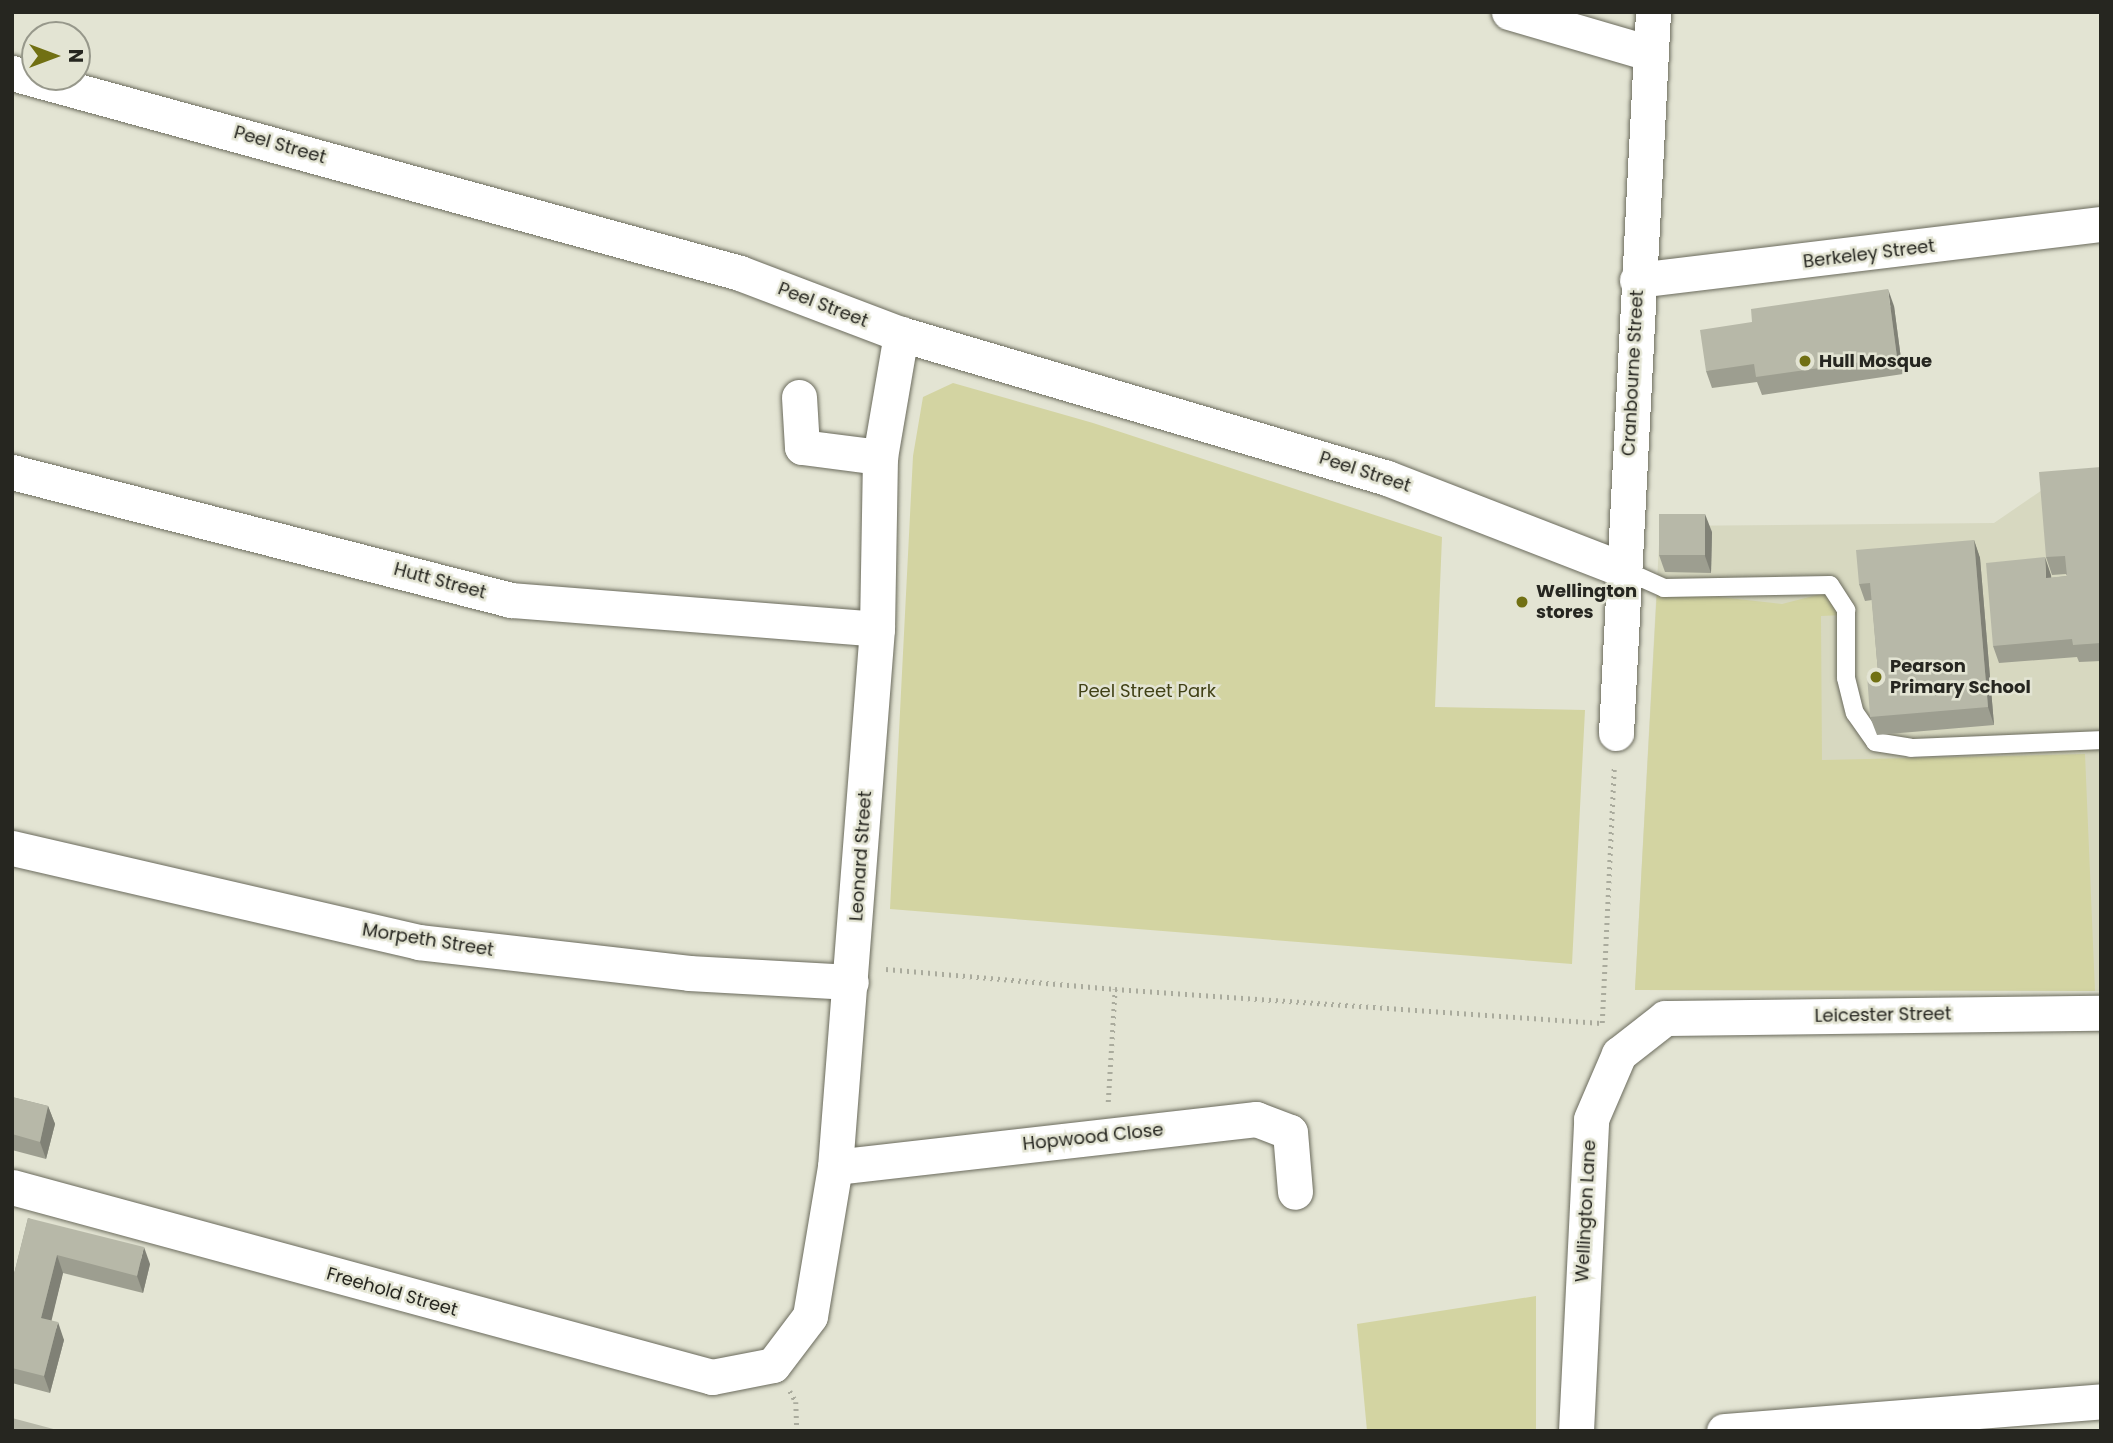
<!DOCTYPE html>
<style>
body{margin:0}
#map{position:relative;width:2113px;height:1443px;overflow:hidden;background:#e3e4d3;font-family:Poppins,sans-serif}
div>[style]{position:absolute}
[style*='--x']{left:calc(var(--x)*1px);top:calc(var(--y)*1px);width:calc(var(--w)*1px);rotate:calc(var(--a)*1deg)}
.built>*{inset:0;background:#d7d8c0}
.green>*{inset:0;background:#d3d4a2}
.path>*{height:4.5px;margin-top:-2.25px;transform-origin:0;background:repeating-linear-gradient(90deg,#aaab9d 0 2px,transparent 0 7px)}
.roads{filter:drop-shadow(0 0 2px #6b6b5d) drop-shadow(0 0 2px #6b6b5d)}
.lane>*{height:18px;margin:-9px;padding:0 9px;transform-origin:9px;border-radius:9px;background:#fff}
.street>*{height:35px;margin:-17.5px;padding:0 17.5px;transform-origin:17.5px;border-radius:17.5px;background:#fff}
.wall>*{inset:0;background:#9d9e90}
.shaded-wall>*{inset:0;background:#808176}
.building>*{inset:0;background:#b7b8a8;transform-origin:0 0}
.dots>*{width:19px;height:19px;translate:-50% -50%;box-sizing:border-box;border:4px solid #e3e4d3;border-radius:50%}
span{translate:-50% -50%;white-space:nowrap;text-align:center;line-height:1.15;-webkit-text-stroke:5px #e3e4d3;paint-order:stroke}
.street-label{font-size:18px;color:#262620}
.poi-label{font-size:18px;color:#262620;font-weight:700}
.left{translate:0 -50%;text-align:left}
.park-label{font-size:18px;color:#414116}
.frame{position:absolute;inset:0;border:14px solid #262620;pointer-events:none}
.north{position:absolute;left:21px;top:21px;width:70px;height:70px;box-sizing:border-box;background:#e3e4d3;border:2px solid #97988b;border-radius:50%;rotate:90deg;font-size:19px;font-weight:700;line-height:28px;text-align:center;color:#262620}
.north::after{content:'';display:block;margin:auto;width:24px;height:32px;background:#717013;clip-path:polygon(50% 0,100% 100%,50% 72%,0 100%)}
</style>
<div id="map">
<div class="built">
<i style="clip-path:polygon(2101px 483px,2101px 991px,1635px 990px,1660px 526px,1994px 523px,2045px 488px)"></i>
</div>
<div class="green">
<i style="clip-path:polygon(953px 383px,1093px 423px,1442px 537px,1435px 707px,1585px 710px,1572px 964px,890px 909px,913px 456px,923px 397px)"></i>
<i style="clip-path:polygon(1657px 590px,1782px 604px,1825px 593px,1845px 615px,1821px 616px,1822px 760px,2085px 754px,2095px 991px,1635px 990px)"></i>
<i style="clip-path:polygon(1536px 1296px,1536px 1431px,1367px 1431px,1357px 1324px)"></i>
</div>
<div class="path">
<i style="--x:886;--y:969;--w:230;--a:5"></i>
<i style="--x:1602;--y:1023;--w:257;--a:-87.3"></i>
<i style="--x:1108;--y:1102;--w:113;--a:-86.5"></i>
<i style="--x:1115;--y:989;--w:487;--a:4"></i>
<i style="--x:790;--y:1391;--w:13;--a:61"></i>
<i style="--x:796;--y:1402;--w:29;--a:88"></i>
</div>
<div class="roads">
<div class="lane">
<i style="--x:1624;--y:570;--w:44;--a:24.2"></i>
<i style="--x:1664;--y:588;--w:166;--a:-1"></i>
<i style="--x:1830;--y:585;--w:30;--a:57"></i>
<i style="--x:1846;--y:610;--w:68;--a:90"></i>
<i style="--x:1846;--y:678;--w:36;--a:76"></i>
<i style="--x:1855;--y:713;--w:35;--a:55"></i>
<i style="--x:1875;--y:742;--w:36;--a:9"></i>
<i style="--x:1911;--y:748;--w:190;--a:-2.4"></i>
</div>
<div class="street">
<i style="--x:1509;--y:12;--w:146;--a:16.3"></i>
<i style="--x:12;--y:73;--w:755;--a:15.36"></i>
<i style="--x:740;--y:273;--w:172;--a:20.8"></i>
<i style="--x:901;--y:334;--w:507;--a:16.5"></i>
<i style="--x:1387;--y:478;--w:254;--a:21.2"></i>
<i style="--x:1637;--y:280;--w:467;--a:-6.9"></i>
<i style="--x:799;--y:397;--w:50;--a:86.6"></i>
<i style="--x:802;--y:447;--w:79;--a:7.3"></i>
<i style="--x:12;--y:472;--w:515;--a:14.39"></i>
<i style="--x:511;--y:600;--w:367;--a:4.5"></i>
<i style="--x:1616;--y:733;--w:722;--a:-87.06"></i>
<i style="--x:12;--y:848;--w:417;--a:13"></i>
<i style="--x:418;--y:942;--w:273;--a:6.5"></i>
<i style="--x:689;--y:973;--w:162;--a:3.2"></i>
<i style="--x:835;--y:1167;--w:424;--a:-6.5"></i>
<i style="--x:1256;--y:1119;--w:36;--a:21"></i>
<i style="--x:1290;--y:1132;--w:60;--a:85.2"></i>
<i style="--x:12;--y:1187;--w:725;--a:15.19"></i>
<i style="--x:712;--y:1377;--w:62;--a:-11.1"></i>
<i style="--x:773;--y:1365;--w:61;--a:-52.9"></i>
<i style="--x:810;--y:1316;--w:151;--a:-80.5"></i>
<i style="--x:835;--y:1167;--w:540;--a:-85.54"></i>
<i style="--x:877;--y:629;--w:172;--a:-89"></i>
<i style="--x:880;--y:457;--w:125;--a:-80.3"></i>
<i style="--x:1576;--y:1431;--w:312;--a:-87.2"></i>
<i style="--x:1591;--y:1119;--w:71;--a:-66.7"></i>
<i style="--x:1619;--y:1054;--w:58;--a:-38"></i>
<i style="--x:1665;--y:1018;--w:436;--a:-0.7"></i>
<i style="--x:1724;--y:1431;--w:378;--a:-4.5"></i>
</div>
</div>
<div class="wall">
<i style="clip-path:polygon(1894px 306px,1903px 374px,1762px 395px,1757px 382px,1712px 388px,1706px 371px)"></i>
<i style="clip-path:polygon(2101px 467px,2101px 661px,2079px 662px,2077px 657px,1999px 663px,1993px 646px,2051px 575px,2051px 578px,2067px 576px,2066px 574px,2052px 575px,2046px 557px)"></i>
<i style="clip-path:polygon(1712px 532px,1711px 573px,1665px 572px,1659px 555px)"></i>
<i style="clip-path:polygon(1974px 540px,1980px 558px,1994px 725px,1877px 735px,1870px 717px,1878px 672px,1872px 600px,1865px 601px,1859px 584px)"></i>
<i style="clip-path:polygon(12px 1097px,48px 1106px,55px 1124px,46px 1159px,12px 1150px)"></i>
<i style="clip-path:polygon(28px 1218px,150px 1264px,143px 1293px,63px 1273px,51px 1320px,64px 1340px,50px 1393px,12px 1383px,12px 1282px)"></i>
</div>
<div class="shaded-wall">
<i style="clip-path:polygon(1888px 289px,1894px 306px,1903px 374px,1897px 357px)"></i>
<i style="clip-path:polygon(1705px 514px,1712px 532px,1711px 573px,1705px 556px)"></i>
<i style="clip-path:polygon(1974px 540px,1980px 558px,1994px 725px,1988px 707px)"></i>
<i style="clip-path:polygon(2045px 557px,2051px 575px,2053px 596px,2046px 578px)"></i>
<i style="clip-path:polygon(48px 1106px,55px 1124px,46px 1159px,40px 1142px)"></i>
<i style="clip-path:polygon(144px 1247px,150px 1264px,143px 1293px,137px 1276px)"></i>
<i style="clip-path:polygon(57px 1255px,63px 1273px,48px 1335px,41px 1318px)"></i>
<i style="clip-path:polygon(58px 1322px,64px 1340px,50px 1393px,44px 1376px)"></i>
</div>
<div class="building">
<i style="clip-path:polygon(1888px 289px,1897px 357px,1756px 377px,1754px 364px,1706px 371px,1700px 330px,1752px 322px,1751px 309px)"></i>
<i style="clip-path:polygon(2101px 467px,2101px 643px,2073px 645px,2072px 639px,1993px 646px,1986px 563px,2045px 557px,2046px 578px,2067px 576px,2065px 556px,2046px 557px,2039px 472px)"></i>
<i style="left:1659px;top:514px;width:46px;height:41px"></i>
<i style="clip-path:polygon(1974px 540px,1988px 707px,1870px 717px,1867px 674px,1878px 672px,1870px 583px,1859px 584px,1856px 550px)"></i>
<i style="clip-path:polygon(12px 1097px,48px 1106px,40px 1142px,12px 1134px)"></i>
<i style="clip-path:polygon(28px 1218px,144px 1247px,137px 1276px,57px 1255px,41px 1318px,58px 1322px,44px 1376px,12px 1368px,12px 1282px)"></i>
<i style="clip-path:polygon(12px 1418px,61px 1431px,12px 1431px)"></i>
</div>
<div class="dots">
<i style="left:1805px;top:361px;background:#717013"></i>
<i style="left:1522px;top:602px;background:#717013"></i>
<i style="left:1876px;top:677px;background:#717013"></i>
</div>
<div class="street-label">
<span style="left:280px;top:145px;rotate:16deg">Peel Street</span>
<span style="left:1869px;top:254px;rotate:-7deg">Berkeley Street</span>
<span style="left:823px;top:305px;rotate:21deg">Peel Street</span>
<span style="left:1633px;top:373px;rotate:-87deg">Cranbourne Street</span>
<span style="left:1365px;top:472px;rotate:18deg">Peel Street</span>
<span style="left:440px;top:581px;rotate:15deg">Hutt Street</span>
<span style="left:861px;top:856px;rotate:-86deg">Leonard Street</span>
<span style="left:428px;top:940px;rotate:9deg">Morpeth Street</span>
<span style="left:1883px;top:1015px;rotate:-1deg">Leicester Street</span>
<span style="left:1093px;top:1137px;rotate:-6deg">Hopwood Close</span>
<span style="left:1586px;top:1211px;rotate:-87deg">Wellington Lane</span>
<span style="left:392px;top:1292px;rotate:16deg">Freehold Street</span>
</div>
<div class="poi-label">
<span class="left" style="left:1819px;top:361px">Hull Mosque</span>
<span class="left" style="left:1536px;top:602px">Wellington<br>stores</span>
<span class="left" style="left:1890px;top:677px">Pearson<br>Primary School</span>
</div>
<div class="park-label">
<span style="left:1147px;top:691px">Peel Street Park</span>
</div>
<div class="frame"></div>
<div class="north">N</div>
</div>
